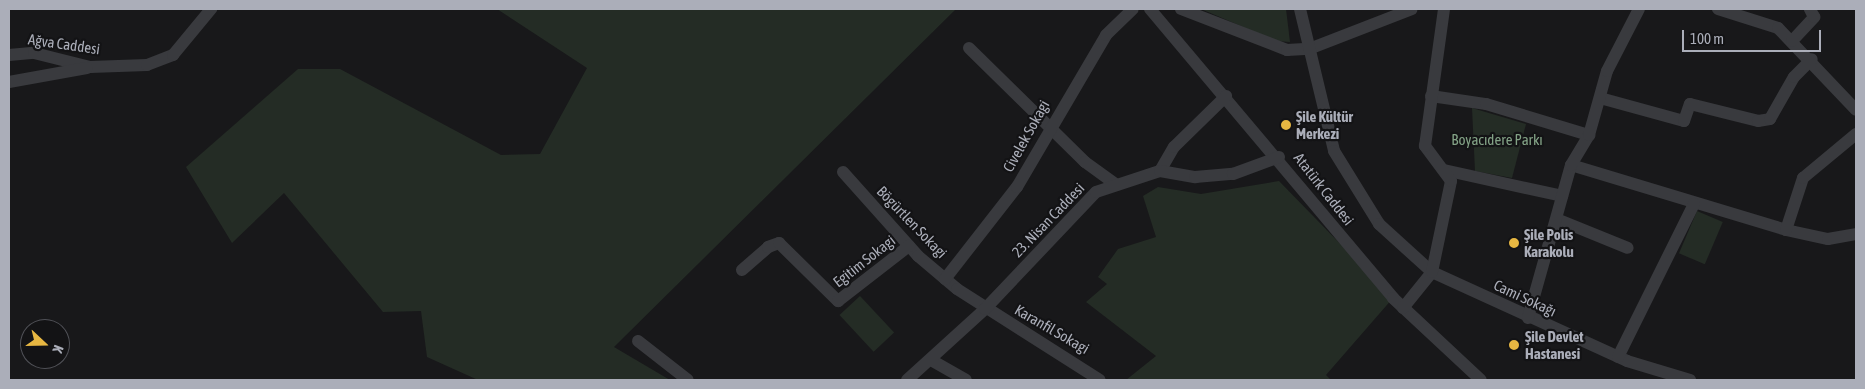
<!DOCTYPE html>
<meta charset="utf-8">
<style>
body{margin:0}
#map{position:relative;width:1865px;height:389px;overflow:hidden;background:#18181a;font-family:"Asap Condensed",sans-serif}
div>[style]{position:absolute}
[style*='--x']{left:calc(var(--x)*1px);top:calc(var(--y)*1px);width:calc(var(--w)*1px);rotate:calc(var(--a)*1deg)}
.green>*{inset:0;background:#242c25;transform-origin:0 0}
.minor>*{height:12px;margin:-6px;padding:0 6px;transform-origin:6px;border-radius:6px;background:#393a3e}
.dots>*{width:14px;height:14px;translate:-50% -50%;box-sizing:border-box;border:2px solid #131315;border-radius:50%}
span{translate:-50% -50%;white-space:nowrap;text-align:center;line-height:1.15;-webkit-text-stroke:4.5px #131315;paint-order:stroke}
.street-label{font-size:15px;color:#abaeb9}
.poi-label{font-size:15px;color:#abaeb9;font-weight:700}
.left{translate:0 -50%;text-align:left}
.park-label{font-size:15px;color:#83a286}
.frame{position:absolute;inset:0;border:10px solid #abaeb9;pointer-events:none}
.north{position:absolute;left:20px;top:319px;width:50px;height:50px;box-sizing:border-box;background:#131315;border:1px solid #505157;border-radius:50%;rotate:111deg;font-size:14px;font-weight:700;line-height:20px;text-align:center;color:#abaeb9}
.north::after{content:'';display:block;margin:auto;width:18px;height:22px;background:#e7b742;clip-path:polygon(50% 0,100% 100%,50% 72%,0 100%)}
.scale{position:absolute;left:1682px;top:30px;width:139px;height:22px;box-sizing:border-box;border:2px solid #abaeb9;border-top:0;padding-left:6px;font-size:15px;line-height:18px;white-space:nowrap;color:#abaeb9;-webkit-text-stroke:4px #131315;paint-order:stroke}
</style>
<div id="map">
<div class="green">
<i style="clip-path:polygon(497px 9px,956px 9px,614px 347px,670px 380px,478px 380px,427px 357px,421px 311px,383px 312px,284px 193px,232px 243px,186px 167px,298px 69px,340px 69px,501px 155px,540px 154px,587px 68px)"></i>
<i style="clip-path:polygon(1201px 9px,1286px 9px,1290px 42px,1276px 41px)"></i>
<i style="clip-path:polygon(1472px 108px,1526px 124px,1512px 178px,1475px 171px)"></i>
<i style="clip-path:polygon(1279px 181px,1393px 298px,1326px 375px,1331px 380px,1126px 380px,1156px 356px,1086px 302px,1107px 284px,1098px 277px,1118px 249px,1156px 237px,1143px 196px,1158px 187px,1201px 194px)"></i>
<i style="left:1697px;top:211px;width:28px;height:46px;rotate:23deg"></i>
<i style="left:860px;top:296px;width:50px;height:28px;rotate:47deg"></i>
</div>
<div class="minor">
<i style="--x:1150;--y:9;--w:378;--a:49.9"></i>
<i style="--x:1393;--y:298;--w:120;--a:43"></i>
<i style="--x:1181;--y:9;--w:114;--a:21.1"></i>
<i style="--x:1287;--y:50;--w:22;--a:-3"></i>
<i style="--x:1309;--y:49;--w:110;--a:-21.2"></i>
<i style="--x:1300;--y:9;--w:146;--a:76.5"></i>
<i style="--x:1334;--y:151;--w:86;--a:58.3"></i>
<i style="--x:1379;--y:224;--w:72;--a:42.2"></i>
<i style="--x:1432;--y:272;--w:214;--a:24.5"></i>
<i style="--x:1627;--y:361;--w:66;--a:16.8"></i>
<i style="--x:1718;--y:9;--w:63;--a:17.6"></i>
<i style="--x:1778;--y:28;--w:113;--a:46.4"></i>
<i style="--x:1792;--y:41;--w:33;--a:-47"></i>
<i style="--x:1814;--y:17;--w:9;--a:-117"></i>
<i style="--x:969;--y:48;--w:163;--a:44.5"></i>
<i style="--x:1085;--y:162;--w:39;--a:36"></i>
<i style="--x:9;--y:55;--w:25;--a:-5"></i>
<i style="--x:34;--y:53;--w:58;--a:14"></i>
<i style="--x:90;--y:67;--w:57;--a:-2"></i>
<i style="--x:147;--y:65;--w:28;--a:-21"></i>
<i style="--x:173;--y:55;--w:60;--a:-50.4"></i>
<i style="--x:9;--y:82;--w:79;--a:-10.2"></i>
<i style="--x:1431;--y:96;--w:56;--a:8.3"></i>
<i style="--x:1486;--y:104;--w:108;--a:16.8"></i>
<i style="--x:1600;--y:98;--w:87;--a:15.3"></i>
<i style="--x:1684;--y:121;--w:18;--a:-71"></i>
<i style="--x:1690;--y:104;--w:70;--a:14"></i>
<i style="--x:1758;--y:121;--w:12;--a:-9"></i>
<i style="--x:1770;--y:119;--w:48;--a:-60.3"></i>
<i style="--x:1794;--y:77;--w:25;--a:-45"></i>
<i style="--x:1571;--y:165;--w:225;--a:16.8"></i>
<i style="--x:1786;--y:230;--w:43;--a:12.1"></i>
<i style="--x:1828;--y:239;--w:28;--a:-10"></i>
<i style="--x:1444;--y:170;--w:121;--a:12.4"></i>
<i style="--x:1160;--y:171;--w:28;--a:-60"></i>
<i style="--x:1174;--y:147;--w:73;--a:-44.4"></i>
<i style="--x:843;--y:172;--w:113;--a:48.2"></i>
<i style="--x:918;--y:256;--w:51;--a:40.2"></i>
<i style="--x:957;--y:289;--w:169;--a:32.5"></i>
<i style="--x:1559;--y:220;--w:74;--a:22.1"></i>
<i style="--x:1786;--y:230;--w:55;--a:-71.9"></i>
<i style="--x:1803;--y:178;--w:69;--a:-39.7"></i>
<i style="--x:742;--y:270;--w:35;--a:-41"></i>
<i style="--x:768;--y:247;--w:12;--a:-20"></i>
<i style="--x:779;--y:243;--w:83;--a:44.5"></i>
<i style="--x:838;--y:301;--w:90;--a:-37.8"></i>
<i style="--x:945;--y:279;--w:117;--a:-52"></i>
<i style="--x:1017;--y:187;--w:176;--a:-59.6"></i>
<i style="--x:1106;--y:35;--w:37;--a:-44"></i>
<i style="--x:1403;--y:308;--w:46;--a:-51.1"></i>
<i style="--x:1432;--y:272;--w:93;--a:-78.2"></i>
<i style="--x:1451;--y:181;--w:44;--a:-126.6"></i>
<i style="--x:1425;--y:146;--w:138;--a:-82.1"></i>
<i style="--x:1528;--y:318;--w:159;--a:-74.3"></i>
<i style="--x:1571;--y:165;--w:35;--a:-59"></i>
<i style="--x:1589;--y:135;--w:66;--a:-74.3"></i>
<i style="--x:1607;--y:71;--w:70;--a:-62.7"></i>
<i style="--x:638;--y:341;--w:63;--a:38"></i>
<i style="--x:1618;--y:357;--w:171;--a:-63.6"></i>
<i style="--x:931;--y:360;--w:40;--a:29.7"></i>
<i style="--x:907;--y:380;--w:105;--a:-42.3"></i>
<i style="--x:985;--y:309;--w:161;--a:-46.5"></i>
<i style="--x:1096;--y:192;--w:67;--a:-18.2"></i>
<i style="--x:1160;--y:171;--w:36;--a:10"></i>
<i style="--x:1195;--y:177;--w:38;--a:-5"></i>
<i style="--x:1233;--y:174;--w:49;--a:-20.3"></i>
</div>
<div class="dots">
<i style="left:1286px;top:125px;background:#e7b742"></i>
<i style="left:1514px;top:243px;background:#e7b742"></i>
<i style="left:1514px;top:345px;background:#e7b742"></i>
</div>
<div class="street-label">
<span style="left:64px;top:44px;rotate:8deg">Ağva Caddesi</span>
<span style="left:1026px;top:136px;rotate:-61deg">Civelek Sokagi</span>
<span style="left:1324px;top:189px;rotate:52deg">Atatürk Caddesi</span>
<span style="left:1048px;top:220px;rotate:-46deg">23. Nisan Caddesi</span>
<span style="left:912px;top:222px;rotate:46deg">Bögürtlen Sokagi</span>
<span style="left:864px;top:261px;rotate:-38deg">Egitim Sokagi</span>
<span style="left:1525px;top:298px;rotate:25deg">Cami Sokağı</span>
<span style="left:1052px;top:329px;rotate:30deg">Karanfil Sokagi</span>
</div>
<div class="poi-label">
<span class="left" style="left:1296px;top:125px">Şile Kültür<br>Merkezi</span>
<span class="left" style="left:1524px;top:243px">Şile Polis<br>Karakolu</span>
<span class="left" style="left:1525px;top:345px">Şile Devlet<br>Hastanesi</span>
</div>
<div class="park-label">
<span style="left:1497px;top:140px">Boyacıdere Parkı</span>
</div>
<div class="frame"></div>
<div class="north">K</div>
<div class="scale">100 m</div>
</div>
